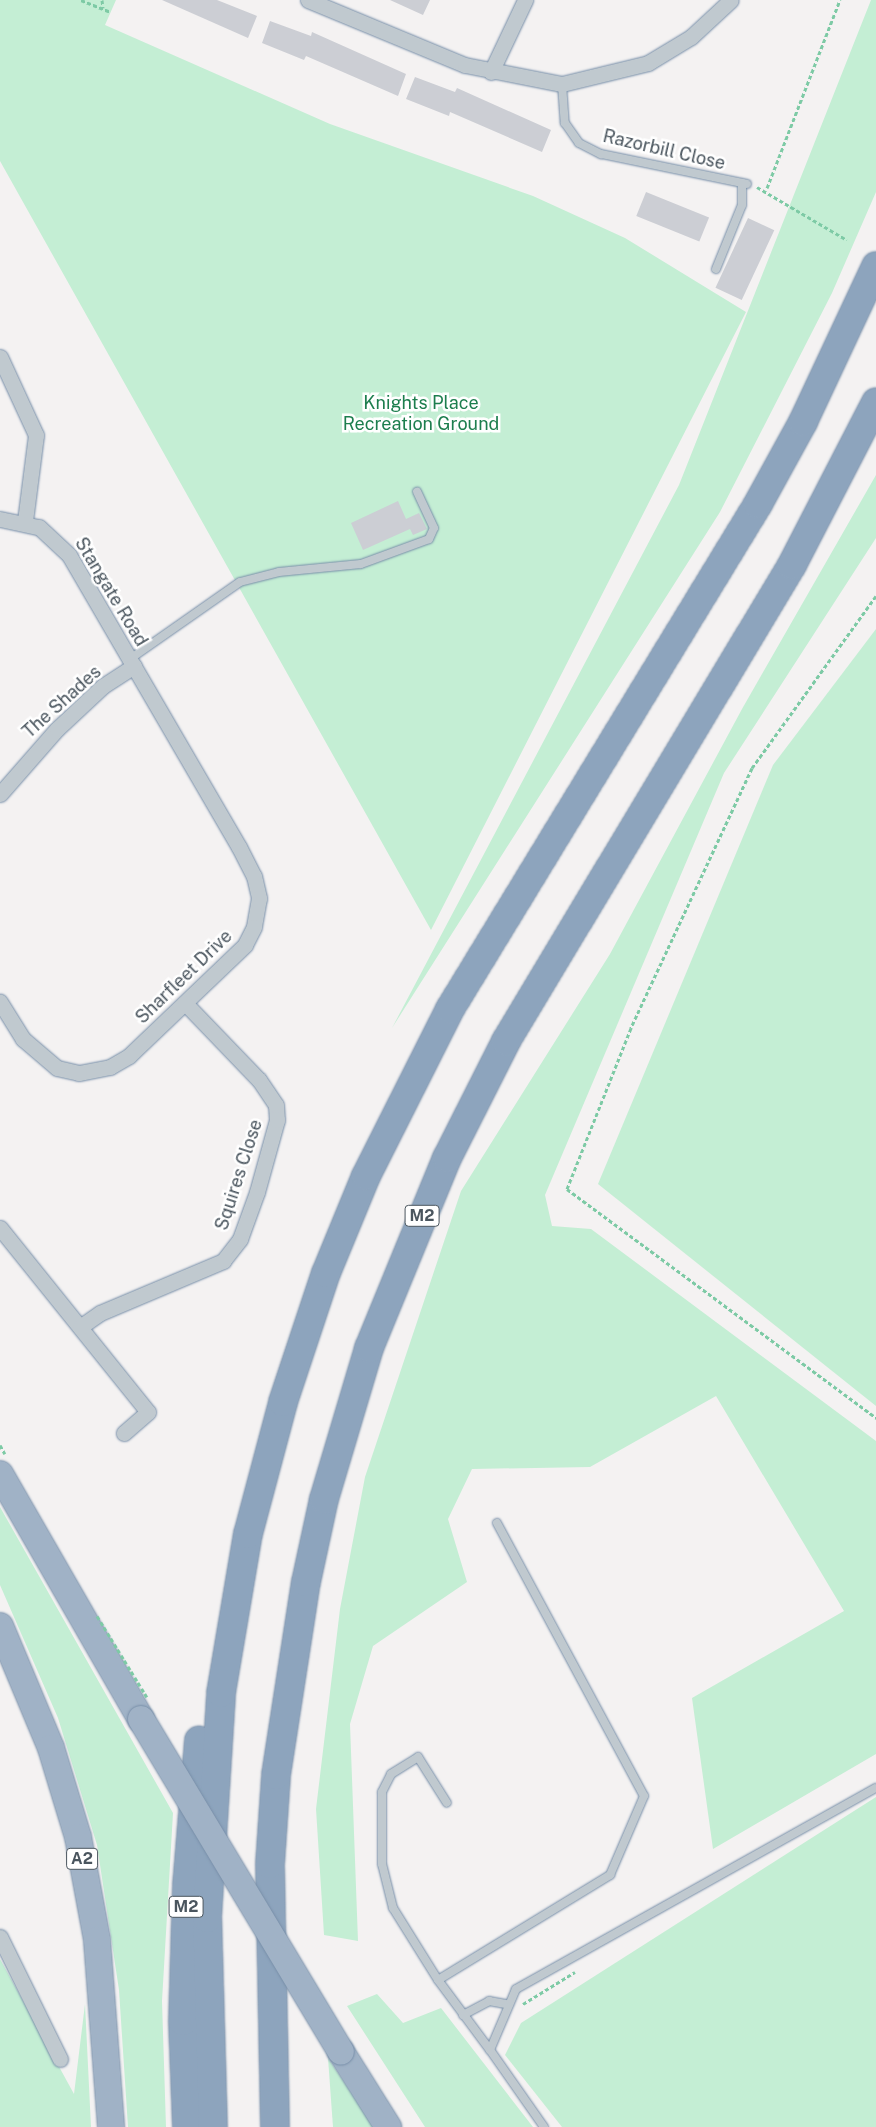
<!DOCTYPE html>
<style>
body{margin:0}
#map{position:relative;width:876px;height:2127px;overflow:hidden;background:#f4f2f2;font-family:"Public Sans",sans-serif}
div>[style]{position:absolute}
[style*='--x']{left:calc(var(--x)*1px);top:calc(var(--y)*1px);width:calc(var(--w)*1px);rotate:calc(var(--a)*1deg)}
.green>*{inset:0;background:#c4eed4}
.building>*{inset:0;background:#ccced4;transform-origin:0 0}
.path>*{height:3px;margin-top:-1.5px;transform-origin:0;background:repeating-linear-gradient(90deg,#7dcaa5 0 4px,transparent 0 6.5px)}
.roads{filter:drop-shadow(0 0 1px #788fa9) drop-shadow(0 0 1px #788fa9)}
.service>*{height:8px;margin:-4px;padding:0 4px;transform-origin:4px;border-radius:4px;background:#c0c9cf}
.minor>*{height:15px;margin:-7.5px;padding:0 7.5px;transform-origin:7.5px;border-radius:7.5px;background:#c0c9cf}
.trunk>*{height:26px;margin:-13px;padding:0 13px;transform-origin:13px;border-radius:13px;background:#a0b2c6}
.motorway>*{height:28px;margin:-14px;padding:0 14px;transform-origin:14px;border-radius:14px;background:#8da4bd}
.path-bridge>*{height:3px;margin-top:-1.5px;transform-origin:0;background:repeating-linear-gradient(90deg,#7dcaa5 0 4px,transparent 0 6.5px)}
.bridges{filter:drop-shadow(0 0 1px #788fa9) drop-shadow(0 0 1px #788fa9)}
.trunk-bridge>*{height:26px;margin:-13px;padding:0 13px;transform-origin:13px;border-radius:13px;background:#a0b2c6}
span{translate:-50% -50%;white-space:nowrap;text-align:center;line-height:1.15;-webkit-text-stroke:5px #fff;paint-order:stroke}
.shield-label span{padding:1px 4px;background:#fff;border:1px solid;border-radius:4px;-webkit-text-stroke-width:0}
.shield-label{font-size:16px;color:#4a555e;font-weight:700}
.street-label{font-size:18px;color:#4a555e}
.park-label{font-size:18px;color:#1d7e4e}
</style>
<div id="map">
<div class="green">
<i style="clip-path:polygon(0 0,116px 0,105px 25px,330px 124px,533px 196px,625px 238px,746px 312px,431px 930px,0 161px)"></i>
<i style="clip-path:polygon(871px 0,876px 0,876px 192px,832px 293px,720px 512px,392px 1028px,679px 485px)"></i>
<i style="clip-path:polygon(876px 475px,876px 538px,724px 773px,545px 1195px,552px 1226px,591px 1229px,876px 1441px,876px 1754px,713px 1849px,692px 1698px,844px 1611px,716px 1396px,590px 1467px,472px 1469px,448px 1519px,467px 1582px,373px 1646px,350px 1724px,358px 1941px,324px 1935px,316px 1809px,340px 1609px,365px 1477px,461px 1191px,610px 954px,742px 709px)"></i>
<i style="clip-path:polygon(876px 629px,876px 1406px,598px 1184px,773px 765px)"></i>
<i style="clip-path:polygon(0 1507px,173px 1813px,162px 2001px,166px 2127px,128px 2127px,119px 1990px,97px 1845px,58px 1718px,0 1585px)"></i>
<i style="clip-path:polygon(876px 1797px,876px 2127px,562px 2127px,505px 2055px,521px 2023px)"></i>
<i style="clip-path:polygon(0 1959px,74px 2094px,85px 2004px,91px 2127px,0 2127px)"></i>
<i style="clip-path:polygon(377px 1994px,403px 2023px,441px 2008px,533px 2127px,425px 2127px,347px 2006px)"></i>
<i style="clip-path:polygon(328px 2058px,374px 2127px,333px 2127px)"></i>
</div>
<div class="building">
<i style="clip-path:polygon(162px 0,217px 0,257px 16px,248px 38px)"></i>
<i style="clip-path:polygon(390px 0,430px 0,423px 15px)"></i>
<i style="clip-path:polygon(270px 21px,311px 36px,312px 32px,406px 74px,398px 96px,306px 56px,304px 60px,262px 43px)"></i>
<i style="clip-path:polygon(415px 77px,455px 92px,457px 88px,551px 130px,542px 152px,450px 112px,449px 116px,406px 99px)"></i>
<i style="left:646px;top:192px;width:68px;height:26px;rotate:22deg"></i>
<i style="left:748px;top:218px;width:29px;height:77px;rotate:25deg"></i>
<i style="clip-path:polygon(398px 501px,406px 519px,419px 513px,427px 529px,413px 535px,410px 529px,363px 550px,351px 523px)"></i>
</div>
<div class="path">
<i style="--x:81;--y:0;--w:32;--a:22"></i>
<i style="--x:102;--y:0;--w:8;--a:83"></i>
<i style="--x:757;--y:187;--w:104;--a:30.5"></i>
<i style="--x:767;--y:188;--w:202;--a:-68.8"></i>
<i style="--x:876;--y:596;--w:212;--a:125.8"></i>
<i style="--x:752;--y:768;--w:287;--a:115"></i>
<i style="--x:631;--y:1028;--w:173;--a:111.7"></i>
<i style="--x:567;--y:1189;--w:385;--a:36.5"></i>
<i style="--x:0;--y:1445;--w:10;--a:61"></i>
<i style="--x:523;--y:2004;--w:61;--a:-31.6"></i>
</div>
<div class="roads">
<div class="service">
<i style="--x:562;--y:84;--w:39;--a:86"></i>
<i style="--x:565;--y:123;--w:24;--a:55"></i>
<i style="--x:579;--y:143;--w:25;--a:27"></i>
<i style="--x:601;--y:154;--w:149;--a:11.6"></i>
<i style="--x:716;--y:269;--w:69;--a:-67.9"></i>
<i style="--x:742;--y:205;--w:22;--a:-90"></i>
<i style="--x:130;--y:659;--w:134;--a:-35"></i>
<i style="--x:240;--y:582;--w:40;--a:-14.4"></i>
<i style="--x:279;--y:572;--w:82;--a:-5.6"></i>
<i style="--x:361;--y:564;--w:72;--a:-20.2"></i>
<i style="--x:429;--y:539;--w:12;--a:-66"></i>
<i style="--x:434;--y:528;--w:40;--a:-115"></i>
<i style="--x:438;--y:1980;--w:85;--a:-122"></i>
<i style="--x:393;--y:1908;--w:45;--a:-104"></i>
<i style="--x:382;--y:1864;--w:72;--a:-90"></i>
<i style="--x:382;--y:1792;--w:20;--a:-63"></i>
<i style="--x:391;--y:1774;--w:32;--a:-32"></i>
<i style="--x:418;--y:1757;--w:54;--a:57.8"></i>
<i style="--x:463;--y:2015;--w:30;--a:-28"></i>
<i style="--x:489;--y:2001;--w:17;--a:10"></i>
<i style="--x:490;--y:2050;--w:87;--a:-126.6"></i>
<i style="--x:438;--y:1980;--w:202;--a:-31.4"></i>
<i style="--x:610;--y:1875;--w:86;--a:-66.7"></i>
<i style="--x:644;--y:1796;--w:310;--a:-118.3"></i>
<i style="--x:544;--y:2127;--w:94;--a:-125"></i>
<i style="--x:490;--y:2050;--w:66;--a:-66.9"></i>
<i style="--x:516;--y:1989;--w:412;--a:-29.2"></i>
</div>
<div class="minor">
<i style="--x:308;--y:0;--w:170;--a:22.5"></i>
<i style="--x:465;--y:65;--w:99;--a:11.1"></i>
<i style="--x:562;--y:84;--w:89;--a:-13.7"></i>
<i style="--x:648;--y:63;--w:50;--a:-31.2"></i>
<i style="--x:691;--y:37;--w:54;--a:-42.8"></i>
<i style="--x:491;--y:72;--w:80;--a:-64.7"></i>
<i style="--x:0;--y:357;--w:86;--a:65.2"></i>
<i style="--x:36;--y:435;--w:87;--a:97.3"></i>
<i style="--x:0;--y:519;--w:40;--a:12"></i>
<i style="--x:39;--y:527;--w:41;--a:43"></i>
<i style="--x:69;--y:555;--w:338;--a:59.8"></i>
<i style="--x:239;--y:847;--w:33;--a:63"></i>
<i style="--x:254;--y:876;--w:23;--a:77"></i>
<i style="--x:259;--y:898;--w:29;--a:100"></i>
<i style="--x:254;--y:927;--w:20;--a:117"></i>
<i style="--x:245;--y:945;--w:161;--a:136.3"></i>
<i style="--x:129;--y:1056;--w:22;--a:150"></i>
<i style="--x:110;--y:1067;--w:32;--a:169"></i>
<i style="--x:79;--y:1073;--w:23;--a:-167"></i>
<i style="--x:57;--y:1068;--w:45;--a:-139.5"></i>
<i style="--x:23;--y:1039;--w:44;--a:-121.9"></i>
<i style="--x:0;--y:794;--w:86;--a:-48.8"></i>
<i style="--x:57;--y:729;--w:63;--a:-43.1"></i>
<i style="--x:103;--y:686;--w:37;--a:-33"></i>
<i style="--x:0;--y:1228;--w:236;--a:51.2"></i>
<i style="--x:148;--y:1412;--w:32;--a:139"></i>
<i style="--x:80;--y:1327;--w:24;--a:-35"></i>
<i style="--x:100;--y:1313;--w:134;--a:-22.9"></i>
<i style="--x:223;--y:1261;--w:28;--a:-52"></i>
<i style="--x:240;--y:1239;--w:50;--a:-70.1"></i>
<i style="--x:257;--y:1192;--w:75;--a:-74.5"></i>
<i style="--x:277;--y:1120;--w:15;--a:-94"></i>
<i style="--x:276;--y:1105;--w:30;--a:-124"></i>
<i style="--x:259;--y:1080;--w:107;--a:-133.9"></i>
<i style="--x:0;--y:1937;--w:136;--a:63.8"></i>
</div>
<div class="trunk">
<i style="--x:0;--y:1474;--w:283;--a:60.1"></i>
<i style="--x:0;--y:1626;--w:132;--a:67.3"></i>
<i style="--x:51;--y:1748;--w:93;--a:73.1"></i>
<i style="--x:78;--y:1837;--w:105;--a:79.5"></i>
<i style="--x:97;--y:1940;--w:188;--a:85.7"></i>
<i style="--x:341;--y:2052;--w:89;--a:57.9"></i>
</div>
<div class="motorway">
<i style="--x:187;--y:2127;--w:106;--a:-92.2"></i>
<i style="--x:183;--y:2021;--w:135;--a:-88.3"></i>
<i style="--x:187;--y:1886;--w:146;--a:-85.3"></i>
<i style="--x:213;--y:2127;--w:209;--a:-91.6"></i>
<i style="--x:207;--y:1918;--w:225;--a:-86.4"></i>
<i style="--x:221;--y:1693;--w:161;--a:-80.4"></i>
<i style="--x:248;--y:1534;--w:137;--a:-75.1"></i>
<i style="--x:283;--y:1402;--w:136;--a:-71.6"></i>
<i style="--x:326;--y:1273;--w:105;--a:-67.6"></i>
<i style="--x:366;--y:1176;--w:187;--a:-63.3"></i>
<i style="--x:450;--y:1009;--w:592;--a:-58.62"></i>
<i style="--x:758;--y:504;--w:94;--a:-61.2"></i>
<i style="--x:803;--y:422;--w:172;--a:-64.9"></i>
<i style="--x:275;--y:2127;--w:263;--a:-91.1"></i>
<i style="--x:270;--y:1864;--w:89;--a:-86.1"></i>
<i style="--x:276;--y:1775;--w:195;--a:-81.2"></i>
<i style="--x:306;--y:1582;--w:85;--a:-77.8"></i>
<i style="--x:324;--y:1499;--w:158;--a:-73.4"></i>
<i style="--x:369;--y:1348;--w:205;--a:-67.7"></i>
<i style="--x:447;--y:1158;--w:131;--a:-63.2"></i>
<i style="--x:506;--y:1041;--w:555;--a:-59"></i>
<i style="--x:792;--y:565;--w:183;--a:-62.7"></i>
</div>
</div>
<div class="path-bridge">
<i style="--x:97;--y:1616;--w:97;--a:58.4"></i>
</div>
<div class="bridges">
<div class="trunk-bridge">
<i style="--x:141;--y:1719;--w:388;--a:59"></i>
</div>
</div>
<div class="shield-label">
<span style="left:422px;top:1216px">M2</span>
<span style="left:82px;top:1859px">A2</span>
<span style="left:186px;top:1907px">M2</span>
</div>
<div class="street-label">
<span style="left:664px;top:150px;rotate:13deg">Razorbill Close</span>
<span style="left:111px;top:592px;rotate:59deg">Stangate Road</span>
<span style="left:62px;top:702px;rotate:-42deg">The Shades</span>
<span style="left:184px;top:977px;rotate:-44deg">Sharfleet Drive</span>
<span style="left:239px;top:1175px;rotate:-72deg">Squires Close</span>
</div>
<div class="park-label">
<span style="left:421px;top:414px">Knights Place<br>Recreation Ground</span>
</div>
</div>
